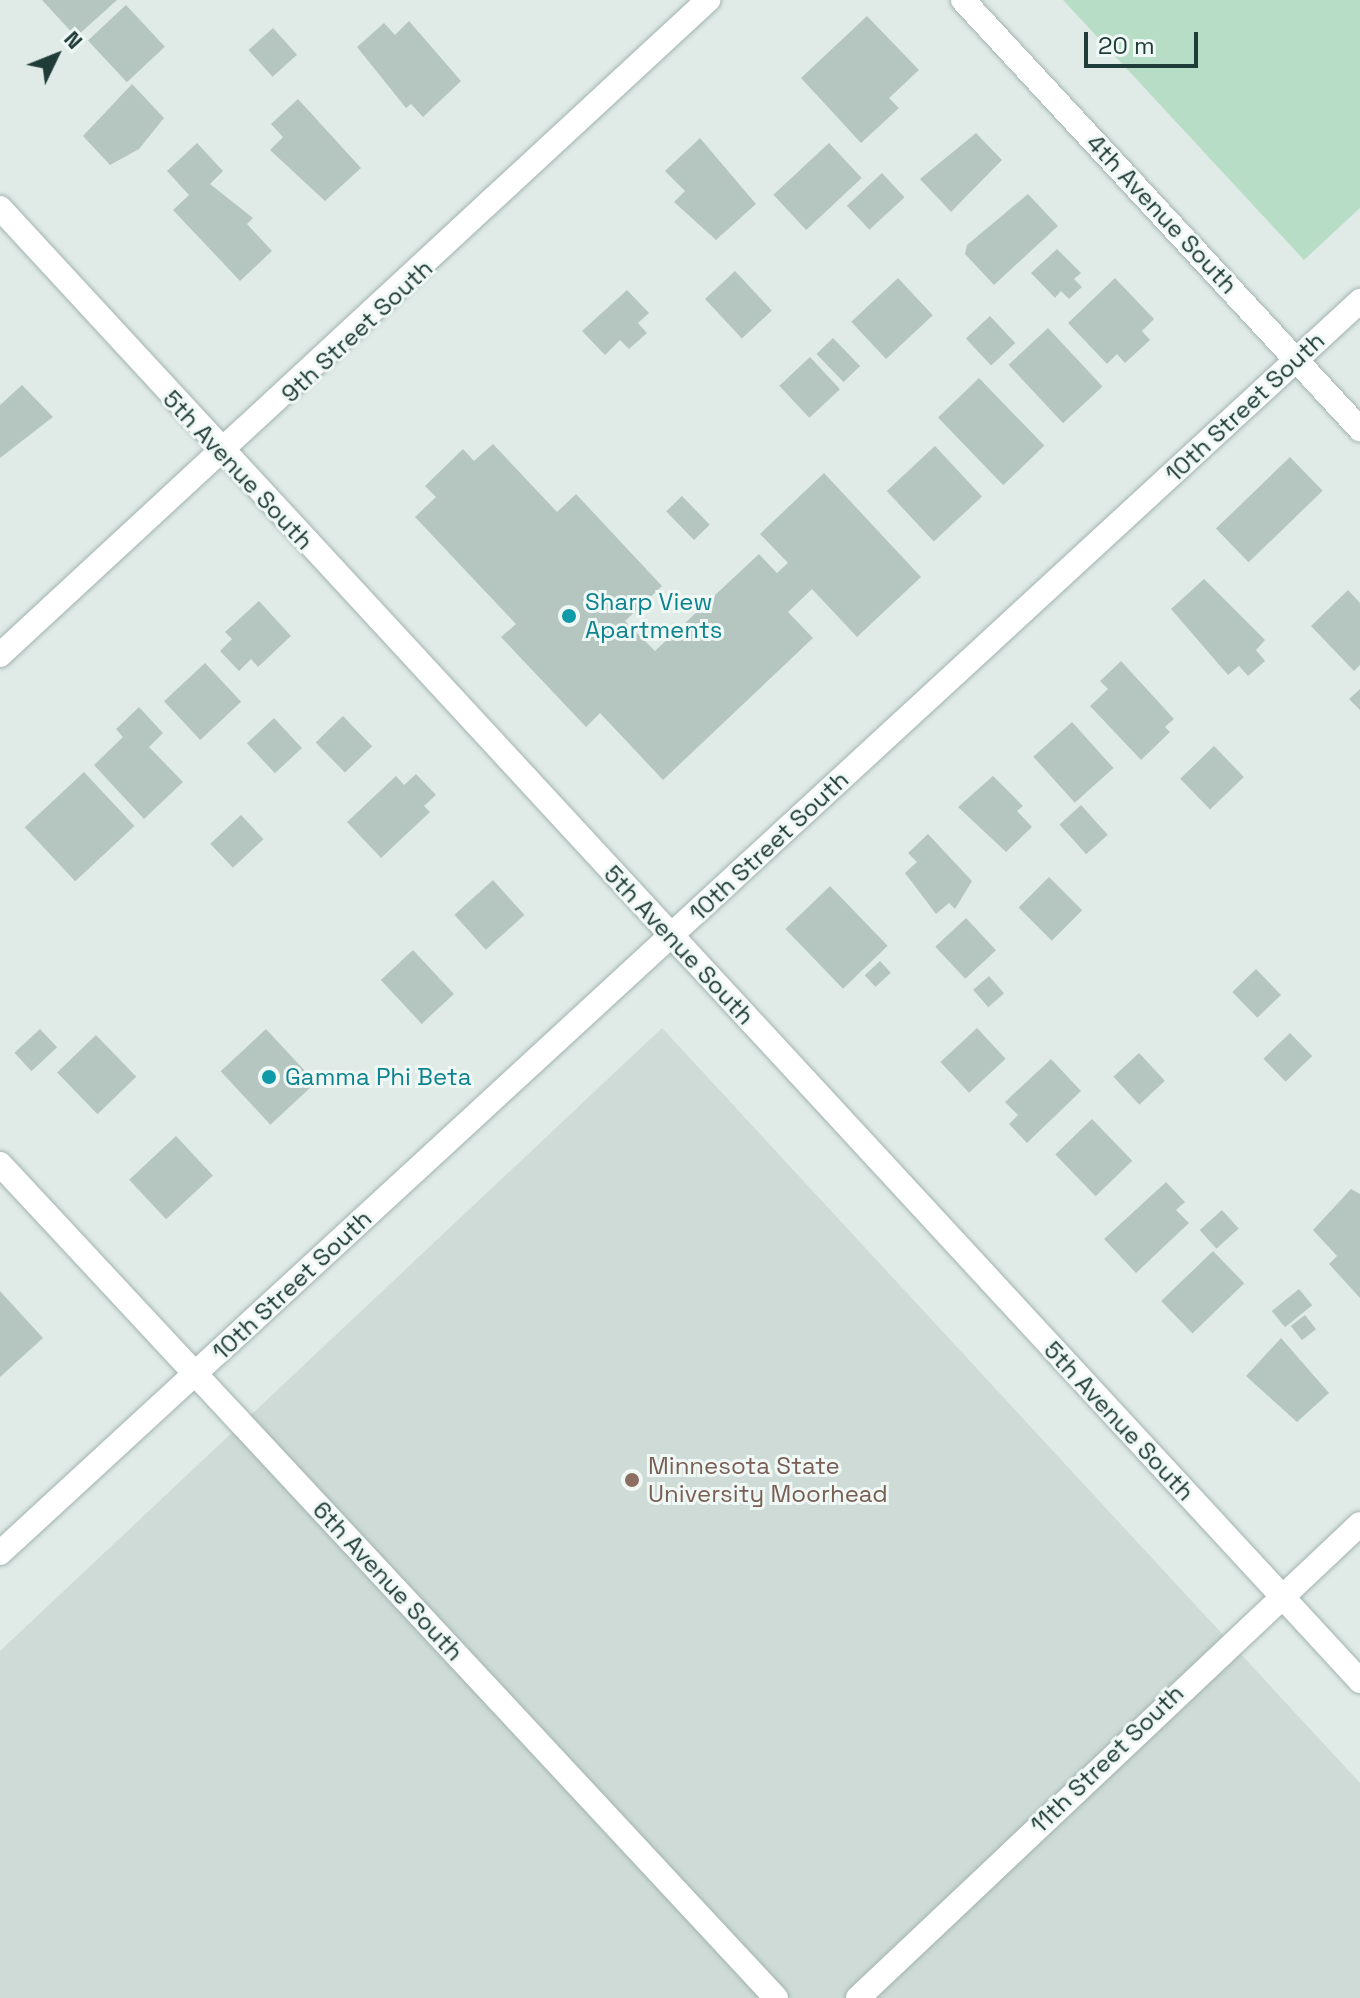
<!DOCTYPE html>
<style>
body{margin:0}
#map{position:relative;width:1360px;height:1998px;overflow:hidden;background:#e0ebe8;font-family:"Space Grotesk",sans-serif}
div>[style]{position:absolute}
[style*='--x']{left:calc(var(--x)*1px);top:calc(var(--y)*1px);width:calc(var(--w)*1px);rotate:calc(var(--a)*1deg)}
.built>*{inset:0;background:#cedbd7}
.green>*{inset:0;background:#b8ddc6}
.building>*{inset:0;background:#b5c6c1;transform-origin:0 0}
.roads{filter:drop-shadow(0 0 2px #a3b3b0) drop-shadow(0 0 2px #a3b3b0)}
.street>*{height:24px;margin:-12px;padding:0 12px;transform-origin:12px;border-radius:12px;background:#fff}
.secondary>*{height:24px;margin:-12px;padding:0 12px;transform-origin:12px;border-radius:12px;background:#fff}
.dots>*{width:22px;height:22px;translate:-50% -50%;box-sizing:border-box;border:4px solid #f0f8f5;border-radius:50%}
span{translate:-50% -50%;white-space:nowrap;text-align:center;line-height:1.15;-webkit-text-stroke:6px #f0f8f5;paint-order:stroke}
.street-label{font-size:24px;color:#203c38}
.culture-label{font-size:24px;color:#0d838f}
.left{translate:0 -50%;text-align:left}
.education-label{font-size:24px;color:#785e54}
.north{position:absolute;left:16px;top:16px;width:80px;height:80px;-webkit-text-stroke:6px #f0f8f5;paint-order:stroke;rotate:47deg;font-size:22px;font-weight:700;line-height:32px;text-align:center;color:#203c38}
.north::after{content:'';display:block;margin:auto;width:28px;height:36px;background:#203c38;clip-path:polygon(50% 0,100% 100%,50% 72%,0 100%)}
.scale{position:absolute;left:1084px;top:32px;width:114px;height:36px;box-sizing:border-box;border:4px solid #203c38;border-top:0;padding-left:10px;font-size:24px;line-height:28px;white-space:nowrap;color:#203c38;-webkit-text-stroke:6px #f0f8f5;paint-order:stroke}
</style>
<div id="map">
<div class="built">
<i style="clip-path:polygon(662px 1028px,1360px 1783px,1360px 1998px,0 1998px,0 1651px)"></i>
</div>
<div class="green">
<i style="clip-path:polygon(1063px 0,1360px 0,1360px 208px,1304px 260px)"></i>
</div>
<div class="building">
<i style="clip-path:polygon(42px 0,117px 0,76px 37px)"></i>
<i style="left:126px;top:5px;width:57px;height:52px;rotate:47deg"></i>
<i style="clip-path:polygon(867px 16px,919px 70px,889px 98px,899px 108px,861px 143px,801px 78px)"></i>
<i style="clip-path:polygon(409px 21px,461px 81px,423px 117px,411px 104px,406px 108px,357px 47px,384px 23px,395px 35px)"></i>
<i style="left:273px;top:28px;width:36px;height:33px;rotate:48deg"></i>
<i style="clip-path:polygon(132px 84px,164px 118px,139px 149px,110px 165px,83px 136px)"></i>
<i style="clip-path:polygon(298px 99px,361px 168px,325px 201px,270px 150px,283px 137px,271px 124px)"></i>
<i style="clip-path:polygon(976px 133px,1002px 160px,951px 212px,920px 179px)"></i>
<i style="clip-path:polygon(700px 138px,756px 204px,716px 240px,674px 202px,685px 191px,665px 171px)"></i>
<i style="clip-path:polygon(197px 143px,223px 171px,210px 184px,253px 218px,247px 224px,272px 251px,240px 281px,173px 210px,189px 195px,167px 171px)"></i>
<i style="left:829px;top:143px;width:48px;height:76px;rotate:47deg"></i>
<i style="left:882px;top:173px;width:33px;height:48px;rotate:47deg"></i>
<i style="clip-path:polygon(1028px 194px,1058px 226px,994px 285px,965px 254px,967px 245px)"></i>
<i style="clip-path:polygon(1057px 249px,1081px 273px,1074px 279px,1082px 287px,1069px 299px,1061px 291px,1055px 298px,1031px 273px)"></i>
<i style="left:735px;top:271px;width:54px;height:41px;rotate:47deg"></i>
<i style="left:898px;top:278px;width:51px;height:64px;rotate:47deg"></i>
<i style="clip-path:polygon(1115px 278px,1154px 319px,1142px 331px,1150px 340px,1125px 363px,1117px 354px,1107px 364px,1068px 323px)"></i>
<i style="clip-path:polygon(627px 290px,649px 313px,638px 323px,647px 333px,629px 349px,620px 340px,605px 355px,582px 331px)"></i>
<i style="left:990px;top:316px;width:37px;height:33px;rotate:47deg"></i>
<i style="left:1048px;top:328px;width:80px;height:54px;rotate:47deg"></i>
<i style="left:833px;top:338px;width:39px;height:23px;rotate:46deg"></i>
<i style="left:810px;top:357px;width:44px;height:42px;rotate:47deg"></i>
<i style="left:979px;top:378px;width:94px;height:57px;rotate:46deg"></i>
<i style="clip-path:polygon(22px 385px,53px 417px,0 458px,0 405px)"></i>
<i style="clip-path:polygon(493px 444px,557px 512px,576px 494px,662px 586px,625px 621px,655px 651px,759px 554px,777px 573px,788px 563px,760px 534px,824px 473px,921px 577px,857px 637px,812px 589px,788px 612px,813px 638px,663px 780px,600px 713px,586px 727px,501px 637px,516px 624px,415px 517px,436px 497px,425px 486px,463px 449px,474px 461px)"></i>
<i style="left:935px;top:446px;width:69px;height:66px;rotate:47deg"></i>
<i style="left:1290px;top:457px;width:47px;height:103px;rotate:46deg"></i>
<i style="left:682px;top:496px;width:40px;height:22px;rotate:46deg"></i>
<i style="clip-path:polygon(1204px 579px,1265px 640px,1256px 650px,1265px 661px,1248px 676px,1239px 666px,1228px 675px,1171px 609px)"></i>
<i style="clip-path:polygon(1348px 590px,1360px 603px,1360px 665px,1354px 671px,1311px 626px)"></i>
<i style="clip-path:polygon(259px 601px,291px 636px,258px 667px,251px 659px,239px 671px,220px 651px,232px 639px,225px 632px)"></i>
<i style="clip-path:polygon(1121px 661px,1174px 719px,1165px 727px,1170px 732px,1141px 760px,1090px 706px,1108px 689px,1100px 681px)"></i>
<i style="left:205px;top:663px;width:53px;height:56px;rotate:47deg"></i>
<i style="clip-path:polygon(1360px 689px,1360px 710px,1349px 699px)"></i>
<i style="clip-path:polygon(139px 707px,163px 733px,149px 747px,183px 782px,144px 819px,94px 765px,123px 737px,116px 729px)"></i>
<i style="left:343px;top:716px;width:42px;height:38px;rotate:46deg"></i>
<i style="left:274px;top:718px;width:41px;height:37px;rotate:47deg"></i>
<i style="left:1072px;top:722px;width:62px;height:52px;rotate:48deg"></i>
<i style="left:1214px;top:746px;width:43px;height:47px;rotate:46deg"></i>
<i style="left:84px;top:772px;width:74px;height:81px;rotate:47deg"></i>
<i style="clip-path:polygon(416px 774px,436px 795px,424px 806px,430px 812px,381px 858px,347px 822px,396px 776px,404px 785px)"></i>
<i style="clip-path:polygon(993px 776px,1023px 806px,1017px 811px,1032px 827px,1006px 852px,958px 807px)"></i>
<i style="left:1081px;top:805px;width:40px;height:29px;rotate:48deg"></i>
<i style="left:241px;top:815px;width:33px;height:42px;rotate:47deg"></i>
<i style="clip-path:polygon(928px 834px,972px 881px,955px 909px,949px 903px,936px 914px,905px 873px,917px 862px,908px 853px)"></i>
<i style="left:1049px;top:877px;width:47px;height:43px;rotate:45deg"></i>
<i style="left:493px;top:880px;width:47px;height:52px;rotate:48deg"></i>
<i style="left:830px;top:886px;width:83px;height:62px;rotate:46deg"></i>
<i style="left:966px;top:918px;width:44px;height:42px;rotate:47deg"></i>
<i style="left:413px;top:950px;width:60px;height:44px;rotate:47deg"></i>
<i style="left:880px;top:961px;width:16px;height:21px;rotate:47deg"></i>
<i style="left:1256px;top:969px;width:36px;height:33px;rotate:46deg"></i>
<i style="left:989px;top:976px;width:23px;height:21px;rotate:49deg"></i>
<i style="left:977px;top:1028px;width:42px;height:50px;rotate:47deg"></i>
<i style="left:40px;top:1029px;width:25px;height:35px;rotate:47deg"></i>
<i style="left:266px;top:1029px;width:73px;height:62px;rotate:47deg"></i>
<i style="left:1290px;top:1033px;width:32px;height:37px;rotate:46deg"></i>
<i style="left:96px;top:1035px;width:58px;height:54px;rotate:46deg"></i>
<i style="left:1139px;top:1053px;width:38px;height:35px;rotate:47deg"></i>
<i style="clip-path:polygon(1051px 1059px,1081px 1091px,1027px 1143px,1009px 1124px,1018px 1115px,1005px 1102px)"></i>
<i style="left:1092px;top:1119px;width:58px;height:51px;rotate:46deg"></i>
<i style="left:176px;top:1136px;width:54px;height:64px;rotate:47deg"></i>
<i style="clip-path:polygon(1166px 1182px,1185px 1202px,1176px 1210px,1189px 1223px,1136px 1273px,1104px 1239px)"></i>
<i style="clip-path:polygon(1351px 1189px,1360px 1194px,1360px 1298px,1329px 1264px,1337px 1256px,1313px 1230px)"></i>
<i style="left:1222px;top:1210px;width:25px;height:30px;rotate:48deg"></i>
<i style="left:1213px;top:1251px;width:45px;height:72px;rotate:46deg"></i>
<i style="left:1299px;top:1289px;width:21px;height:35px;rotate:51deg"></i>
<i style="clip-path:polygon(0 1291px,43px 1338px,0 1377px)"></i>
<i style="left:1305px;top:1315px;width:18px;height:18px;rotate:52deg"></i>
<i style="clip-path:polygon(1281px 1338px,1329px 1393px,1297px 1422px,1246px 1376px)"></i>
</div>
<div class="roads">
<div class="street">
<i style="--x:963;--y:0;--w:585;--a:47.22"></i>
<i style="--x:0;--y:208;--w:2005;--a:47.28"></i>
<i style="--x:0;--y:655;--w:965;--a:-42.77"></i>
<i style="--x:0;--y:1164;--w:1139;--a:47.06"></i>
<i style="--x:0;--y:1553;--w:1849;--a:-42.63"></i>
</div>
<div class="secondary">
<i style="--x:858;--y:1998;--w:690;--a:-43.36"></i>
</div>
</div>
<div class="dots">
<i style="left:569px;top:616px;background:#0f9aa8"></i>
<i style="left:269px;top:1077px;background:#0f9aa8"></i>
<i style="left:632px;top:1480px;background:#8d6e63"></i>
</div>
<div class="street-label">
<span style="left:1162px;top:214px;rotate:47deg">4th Avenue South</span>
<span style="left:357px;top:331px;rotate:-43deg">9th Street South</span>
<span style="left:1245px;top:407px;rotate:-43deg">10th Street South</span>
<span style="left:238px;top:470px;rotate:47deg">5th Avenue South</span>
<span style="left:769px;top:846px;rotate:-43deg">10th Street South</span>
<span style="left:679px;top:945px;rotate:47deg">5th Avenue South</span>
<span style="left:292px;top:1285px;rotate:-43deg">10th Street South</span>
<span style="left:1119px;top:1421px;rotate:47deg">5th Avenue South</span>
<span style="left:388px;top:1581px;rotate:47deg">6th Avenue South</span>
<span style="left:1107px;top:1759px;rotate:-44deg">11th Street South</span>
</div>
<div class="culture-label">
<span class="left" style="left:585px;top:616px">Sharp View<br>Apartments</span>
<span class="left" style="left:285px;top:1077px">Gamma Phi Beta</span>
</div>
<div class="education-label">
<span class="left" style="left:648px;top:1480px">Minnesota State<br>University Moorhead</span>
</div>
<div class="north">N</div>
<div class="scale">20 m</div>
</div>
